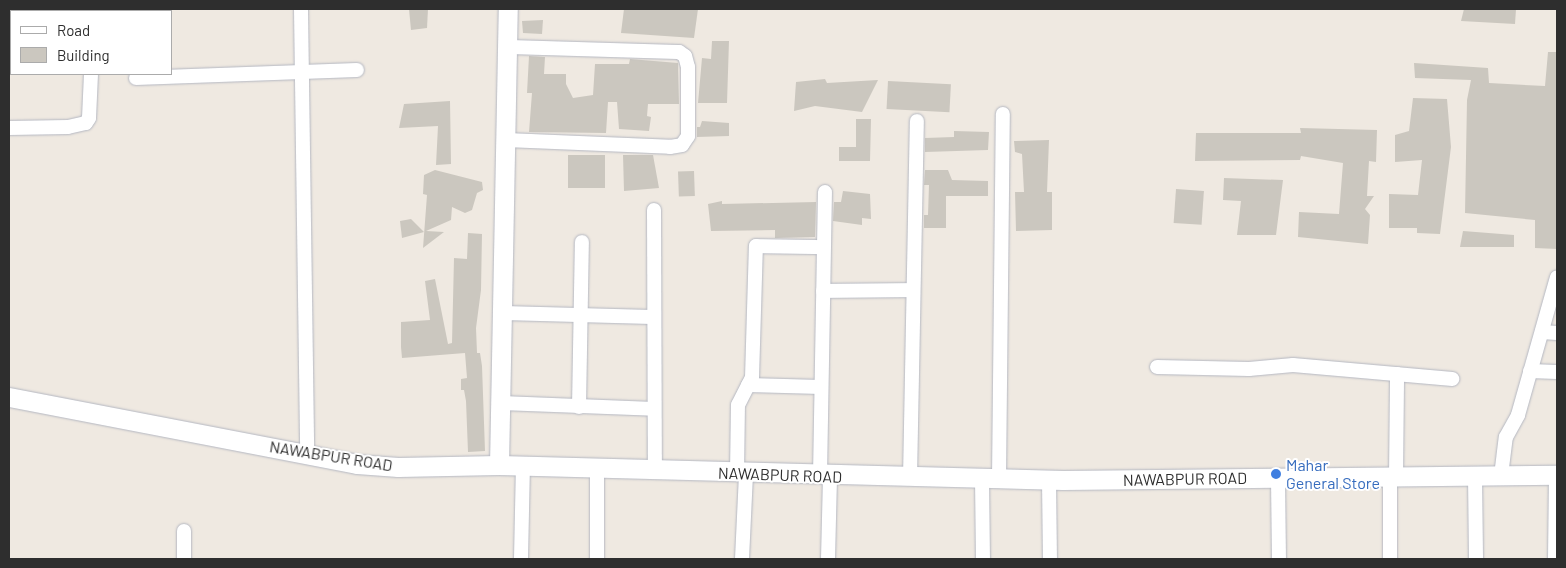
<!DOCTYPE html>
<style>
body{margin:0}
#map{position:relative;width:1566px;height:568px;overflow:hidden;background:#efe9e1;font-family:Barlow,sans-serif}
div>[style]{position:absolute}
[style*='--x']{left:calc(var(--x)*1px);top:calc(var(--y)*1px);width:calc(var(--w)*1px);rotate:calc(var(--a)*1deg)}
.building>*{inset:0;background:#cbc7bf;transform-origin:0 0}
.roads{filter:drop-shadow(0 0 1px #b4b7c1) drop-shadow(0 0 1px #b4b7c1)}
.street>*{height:14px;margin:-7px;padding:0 7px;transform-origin:7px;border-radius:7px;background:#fff}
.secondary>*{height:19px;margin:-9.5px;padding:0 9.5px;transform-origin:9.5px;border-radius:9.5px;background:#fff}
.dots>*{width:14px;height:14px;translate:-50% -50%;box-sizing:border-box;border:2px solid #fff;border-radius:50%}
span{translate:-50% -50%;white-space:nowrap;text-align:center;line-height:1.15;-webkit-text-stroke:4px #fff;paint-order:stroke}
.street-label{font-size:16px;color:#2e2e2e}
.shop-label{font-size:16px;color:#366cbe}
.left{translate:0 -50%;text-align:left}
.frame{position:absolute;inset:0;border:10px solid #2e2e2e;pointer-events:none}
.legend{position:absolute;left:10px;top:10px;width:162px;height:65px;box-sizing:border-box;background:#fff;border:1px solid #ababab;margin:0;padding:6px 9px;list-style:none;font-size:15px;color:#2e2e2e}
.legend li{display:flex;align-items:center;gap:10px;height:25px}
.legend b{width:25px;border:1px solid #ababab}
</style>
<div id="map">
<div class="building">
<i style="clip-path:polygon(409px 9px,428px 9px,427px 28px,411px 30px)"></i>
<i style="clip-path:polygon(624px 9px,698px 9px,694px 38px,621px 33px)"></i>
<i style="clip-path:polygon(1464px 9px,1516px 9px,1515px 24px,1461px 21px)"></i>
<i style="clip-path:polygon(543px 20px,542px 34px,523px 33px,522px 21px)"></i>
<i style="clip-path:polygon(712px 41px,729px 41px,727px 103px,698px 103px,702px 58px,711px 59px)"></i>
<i style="clip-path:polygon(1548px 52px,1557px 52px,1557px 249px,1535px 248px,1535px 220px,1465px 213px,1467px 100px,1471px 80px,1415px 78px,1414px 63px,1488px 68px,1489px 83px,1545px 86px)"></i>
<i style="clip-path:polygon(529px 56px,545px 57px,544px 74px,566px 74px,566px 84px,573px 98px,593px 95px,595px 64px,629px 64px,630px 59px,678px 63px,679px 104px,648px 104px,647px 116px,651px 117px,649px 131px,619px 129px,617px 102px,608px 102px,606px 133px,529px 132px,532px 93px,527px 93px)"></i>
<i style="clip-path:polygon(825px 79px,827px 83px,878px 80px,862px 112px,815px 106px,794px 111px,796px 82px)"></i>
<i style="left:888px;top:81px;width:63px;height:28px;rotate:3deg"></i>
<i style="clip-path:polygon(1413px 98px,1447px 99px,1451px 147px,1440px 234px,1417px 233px,1417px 228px,1389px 228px,1389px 194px,1418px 195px,1422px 160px,1395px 162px,1395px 135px,1409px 131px)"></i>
<i style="clip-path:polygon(450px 101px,451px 164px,436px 165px,438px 126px,399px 128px,404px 104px)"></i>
<i style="clip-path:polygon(856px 119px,871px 119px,870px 161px,839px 161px,839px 147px,856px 147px)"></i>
<i style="clip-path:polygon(702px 121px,729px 123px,729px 136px,697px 137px,697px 127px,700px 127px)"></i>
<i style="clip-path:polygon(1300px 128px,1377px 130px,1376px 162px,1369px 161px,1367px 196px,1374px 196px,1365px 209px,1370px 215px,1368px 244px,1298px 237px,1299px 212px,1339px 214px,1343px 163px,1301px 156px,1300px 160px,1195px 161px,1196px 133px,1301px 133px)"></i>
<i style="clip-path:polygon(954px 131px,989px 132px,988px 150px,925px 152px,925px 138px,954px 137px)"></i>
<i style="clip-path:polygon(1049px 140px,1047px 192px,1052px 192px,1052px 230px,1016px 231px,1015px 192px,1024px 192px,1022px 154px,1015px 152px,1014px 141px)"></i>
<i style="left:568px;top:155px;width:37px;height:33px"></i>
<i style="clip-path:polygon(623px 155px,653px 155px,659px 188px,624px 191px)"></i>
<i style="clip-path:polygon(435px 170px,482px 182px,483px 190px,477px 193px,472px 210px,465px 213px,452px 207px,451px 220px,426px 231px,444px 232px,423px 248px,427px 195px,423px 194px,424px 175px)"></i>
<i style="clip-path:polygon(925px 170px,948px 170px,952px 180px,988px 181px,988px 196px,946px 196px,946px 228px,924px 228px,924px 215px,928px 215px,929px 185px,924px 185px)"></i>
<i style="left:694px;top:171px;width:25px;height:16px;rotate:88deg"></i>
<i style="clip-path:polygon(1224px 178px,1283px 180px,1276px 235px,1237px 235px,1241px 201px,1223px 200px)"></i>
<i style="left:1176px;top:189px;width:28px;height:34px;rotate:4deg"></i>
<i style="clip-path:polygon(843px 191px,870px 194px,871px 219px,862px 218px,862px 225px,833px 221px,834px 202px,841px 202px)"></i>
<i style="clip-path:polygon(722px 201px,722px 204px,816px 202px,815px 237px,775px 238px,775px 230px,711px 231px,708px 204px)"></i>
<i style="clip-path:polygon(411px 219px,424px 232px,402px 238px,400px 221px)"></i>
<i style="clip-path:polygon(1463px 231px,1514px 235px,1514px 247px,1460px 247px)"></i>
<i style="clip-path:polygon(468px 233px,482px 234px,481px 290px,476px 328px,477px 353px,480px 353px,482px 366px,485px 451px,468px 452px,466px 401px,464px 390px,461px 390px,461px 379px,467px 378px,465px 353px,402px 358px,401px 347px,401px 322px,430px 320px,425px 281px,435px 279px,448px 344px,452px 343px,454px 258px,467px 259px)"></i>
</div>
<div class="roads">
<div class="street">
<i style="--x:301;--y:9;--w:445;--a:89.2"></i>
<i style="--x:92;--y:11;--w:2;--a:-90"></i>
<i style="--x:136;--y:78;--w:221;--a:-2.1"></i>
<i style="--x:9;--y:128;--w:59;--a:-1"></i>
<i style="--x:68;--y:127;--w:18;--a:-13"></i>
<i style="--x:86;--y:123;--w:6;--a:-59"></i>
<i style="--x:89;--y:118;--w:44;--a:-87.4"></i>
<i style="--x:506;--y:140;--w:164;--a:2.4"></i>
<i style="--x:670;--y:147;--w:12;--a:-9"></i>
<i style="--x:682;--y:145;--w:11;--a:-56"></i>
<i style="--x:688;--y:136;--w:69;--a:-90"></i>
<i style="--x:688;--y:67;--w:11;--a:-105"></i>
<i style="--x:685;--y:56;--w:7;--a:-146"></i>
<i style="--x:679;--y:52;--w:171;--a:-178.3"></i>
<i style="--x:654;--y:210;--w:260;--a:89.8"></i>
<i style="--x:823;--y:291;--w:90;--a:-0.6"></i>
<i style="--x:501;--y:313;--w:153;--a:1.5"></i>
<i style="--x:1542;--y:332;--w:15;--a:4"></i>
<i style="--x:1157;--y:367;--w:92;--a:1.2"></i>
<i style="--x:1249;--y:369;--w:44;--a:-5.2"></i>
<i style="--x:1293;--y:365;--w:160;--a:5"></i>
<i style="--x:1530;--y:371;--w:27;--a:2"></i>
<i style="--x:748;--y:385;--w:73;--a:1.6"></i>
<i style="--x:501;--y:403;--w:153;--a:2.2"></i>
<i style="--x:579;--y:407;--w:165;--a:-89"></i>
<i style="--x:737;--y:474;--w:69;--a:-89.2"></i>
<i style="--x:738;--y:405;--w:30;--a:-63"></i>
<i style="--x:752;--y:378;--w:132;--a:-88.3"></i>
<i style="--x:756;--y:246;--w:67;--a:0.9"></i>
<i style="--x:820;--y:476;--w:284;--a:-89"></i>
<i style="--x:1475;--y:476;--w:83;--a:89.3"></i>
<i style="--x:1501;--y:476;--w:39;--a:-83"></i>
<i style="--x:1506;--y:437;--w:25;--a:-61"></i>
<i style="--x:1518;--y:415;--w:143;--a:-74.2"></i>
<i style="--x:1390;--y:477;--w:82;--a:90"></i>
<i style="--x:1396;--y:477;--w:103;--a:-89.4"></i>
<i style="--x:910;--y:478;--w:357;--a:-88.9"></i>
<i style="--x:982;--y:479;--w:80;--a:89.3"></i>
<i style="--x:999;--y:479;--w:365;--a:-89.4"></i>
<i style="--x:1278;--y:479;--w:80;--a:89.3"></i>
<i style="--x:1049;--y:480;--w:79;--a:89.3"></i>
<i style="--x:184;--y:531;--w:28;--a:90"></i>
<i style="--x:521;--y:559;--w:92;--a:-88.8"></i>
<i style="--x:597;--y:559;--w:89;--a:-90"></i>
<i style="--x:742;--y:559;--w:86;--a:-87.3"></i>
<i style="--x:828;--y:559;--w:83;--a:-88.6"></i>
<i style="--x:1555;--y:559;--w:84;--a:-89.3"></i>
</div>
<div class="secondary">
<i style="--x:9;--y:397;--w:354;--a:10.9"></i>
<i style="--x:357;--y:464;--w:41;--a:4.2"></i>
<i style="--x:398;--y:467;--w:101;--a:-1.1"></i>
<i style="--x:499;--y:465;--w:564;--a:1.52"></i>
<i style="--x:1063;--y:480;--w:494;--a:-0.6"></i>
<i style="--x:499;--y:465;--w:456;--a:-88.9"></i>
</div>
</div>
<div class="dots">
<i style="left:1276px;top:474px;background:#3f7fe0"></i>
</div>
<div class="street-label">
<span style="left:331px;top:456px;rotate:9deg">NAWABPUR ROAD</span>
<span style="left:780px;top:475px;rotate:2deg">NAWABPUR ROAD</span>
<span style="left:1185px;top:479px;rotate:-1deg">NAWABPUR ROAD</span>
</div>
<div class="shop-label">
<span class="left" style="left:1286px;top:474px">Mahar<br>General Store</span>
</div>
<div class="frame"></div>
<ul class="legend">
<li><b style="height:6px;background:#fff"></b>Road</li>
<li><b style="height:14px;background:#cbc7bf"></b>Building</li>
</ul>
</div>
